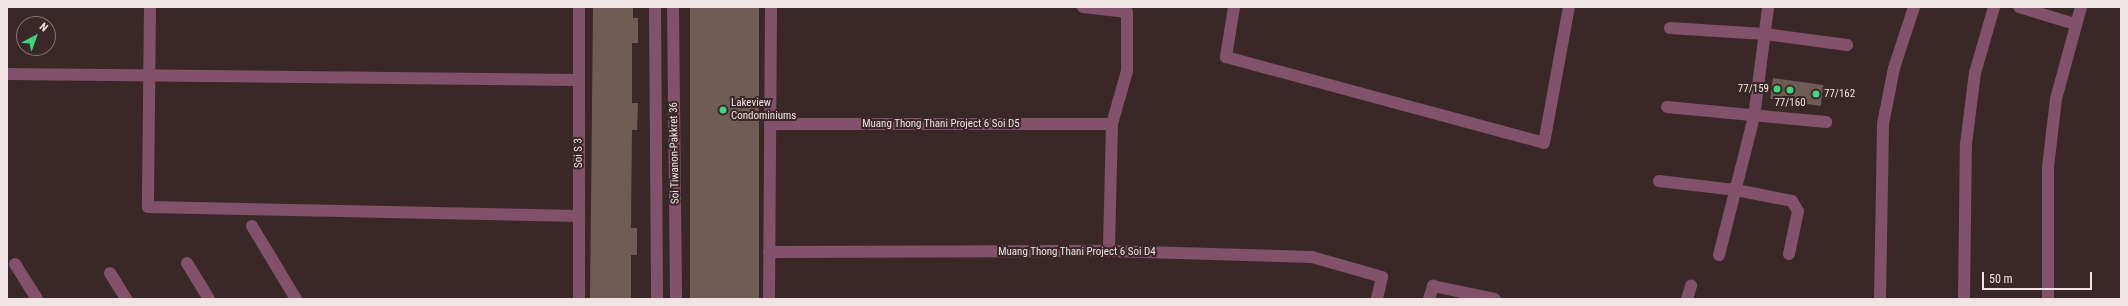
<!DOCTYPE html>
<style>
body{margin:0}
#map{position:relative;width:2128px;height:306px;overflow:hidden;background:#3a2728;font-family:"Roboto Condensed",sans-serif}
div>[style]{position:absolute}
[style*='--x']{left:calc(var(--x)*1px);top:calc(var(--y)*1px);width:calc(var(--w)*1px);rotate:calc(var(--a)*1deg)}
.building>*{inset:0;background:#6f5c54;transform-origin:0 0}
.minor>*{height:12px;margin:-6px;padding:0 6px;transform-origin:6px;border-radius:6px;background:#82516a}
.dots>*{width:11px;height:11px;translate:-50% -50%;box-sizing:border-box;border:2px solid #3a2728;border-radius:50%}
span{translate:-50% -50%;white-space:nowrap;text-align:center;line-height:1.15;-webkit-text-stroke:4px #3a2728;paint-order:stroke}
.poi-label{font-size:11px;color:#f0e4e4}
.right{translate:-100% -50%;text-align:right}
.left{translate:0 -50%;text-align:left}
.street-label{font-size:11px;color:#f0e4e4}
.frame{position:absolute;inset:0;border:8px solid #f0e4e4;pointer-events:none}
.north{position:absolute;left:16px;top:16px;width:40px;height:40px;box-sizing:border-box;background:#3a2728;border:1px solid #837373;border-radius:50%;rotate:41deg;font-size:11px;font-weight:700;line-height:16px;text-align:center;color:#f0e4e4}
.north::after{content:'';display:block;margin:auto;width:14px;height:18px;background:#3bd77e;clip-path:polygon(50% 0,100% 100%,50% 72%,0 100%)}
.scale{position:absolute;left:1982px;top:272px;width:110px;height:18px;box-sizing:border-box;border:2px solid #f0e4e4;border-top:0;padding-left:5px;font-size:12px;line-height:14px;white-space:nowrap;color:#f0e4e4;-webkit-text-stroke:3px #3a2728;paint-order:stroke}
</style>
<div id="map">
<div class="building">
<i style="clip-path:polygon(593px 7px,633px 7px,633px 18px,638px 18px,638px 43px,632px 43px,632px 103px,638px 103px,637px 130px,632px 130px,631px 228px,637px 228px,637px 255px,631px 255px,631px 299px,590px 299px)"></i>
<i style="left:690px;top:7px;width:69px;height:292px"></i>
<i style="left:1773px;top:78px;width:51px;height:21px;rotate:8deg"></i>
</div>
<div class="minor">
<i style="--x:150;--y:7;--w:200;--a:90.6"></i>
<i style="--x:148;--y:207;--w:431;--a:1.2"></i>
<i style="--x:655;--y:7;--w:292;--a:89.6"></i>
<i style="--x:673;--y:7;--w:292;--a:89.4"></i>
<i style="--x:1083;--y:7;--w:44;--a:6.5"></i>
<i style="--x:1127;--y:12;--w:59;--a:90"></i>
<i style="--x:1127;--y:71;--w:55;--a:105.8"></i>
<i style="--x:1112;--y:124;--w:127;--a:91.4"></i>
<i style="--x:1234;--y:7;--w:51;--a:99.1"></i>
<i style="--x:1226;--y:57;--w:329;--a:15.1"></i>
<i style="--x:1544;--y:143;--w:138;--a:-79.6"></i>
<i style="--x:2019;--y:7;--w:59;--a:16.9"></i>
<i style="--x:1670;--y:28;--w:95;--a:3.6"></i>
<i style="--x:1765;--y:34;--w:83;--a:7.6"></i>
<i style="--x:7;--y:74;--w:571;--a:0.6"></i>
<i style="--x:1667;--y:107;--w:160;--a:5.4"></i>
<i style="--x:770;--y:124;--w:342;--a:0"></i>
<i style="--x:1659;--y:181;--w:78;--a:6.7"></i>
<i style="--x:1736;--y:190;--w:57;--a:11.1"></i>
<i style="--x:1792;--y:201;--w:12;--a:59"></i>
<i style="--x:1798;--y:211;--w:44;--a:101.8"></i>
<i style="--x:252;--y:226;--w:85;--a:58.9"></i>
<i style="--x:769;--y:252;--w:340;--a:-0.2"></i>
<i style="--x:1109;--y:251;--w:203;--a:1.7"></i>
<i style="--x:1312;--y:257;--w:73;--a:15.9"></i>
<i style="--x:1382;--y:277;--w:23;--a:103"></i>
<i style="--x:1719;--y:255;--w:142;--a:-75.8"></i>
<i style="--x:1754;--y:117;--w:111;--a:-82.7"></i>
<i style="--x:187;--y:263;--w:42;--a:58.6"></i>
<i style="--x:15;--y:264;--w:41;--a:57.8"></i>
<i style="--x:110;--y:273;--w:31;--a:58"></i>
<i style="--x:579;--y:299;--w:292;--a:-90"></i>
<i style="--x:769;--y:299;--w:292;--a:-89.6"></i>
<i style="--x:1429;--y:299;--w:14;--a:-73"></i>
<i style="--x:1433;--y:286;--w:63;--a:11.8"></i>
<i style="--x:1687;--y:299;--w:14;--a:-73"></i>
<i style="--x:1880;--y:299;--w:175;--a:-89"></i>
<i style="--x:1883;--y:124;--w:57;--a:-78.9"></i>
<i style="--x:1894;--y:68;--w:64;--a:-71.8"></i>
<i style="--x:1964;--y:299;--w:155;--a:-89.3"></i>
<i style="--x:1966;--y:144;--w:72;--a:-82.8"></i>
<i style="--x:1975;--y:73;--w:69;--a:-73.9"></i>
<i style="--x:2048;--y:299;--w:132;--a:-90"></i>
<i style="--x:2048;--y:167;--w:68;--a:-83.3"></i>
<i style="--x:2056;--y:99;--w:95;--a:-74.8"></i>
</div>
<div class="dots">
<i style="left:1777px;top:89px;background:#3bd77e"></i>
<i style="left:1790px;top:90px;background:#3bd77e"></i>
<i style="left:1816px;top:94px;background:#3bd77e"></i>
<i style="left:723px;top:110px;background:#3bd77e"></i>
</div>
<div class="poi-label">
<span class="right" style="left:1769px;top:89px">77/159</span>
<span class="left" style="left:1824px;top:94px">77/162</span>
<span style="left:1790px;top:103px">77/160</span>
<span class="left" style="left:731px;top:110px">Lakeview<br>Condominiums</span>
</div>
<div class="street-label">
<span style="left:941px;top:124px">Muang Thong Thani Project 6 Soi D5</span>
<span style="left:579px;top:153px;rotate:-91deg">Soi S 3</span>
<span style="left:675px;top:153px;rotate:-91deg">Soi Tiwanon-Pakkret 36</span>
<span style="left:1077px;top:252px">Muang Thong Thani Project 6 Soi D4</span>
</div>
<div class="frame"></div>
<div class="north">N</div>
<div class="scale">50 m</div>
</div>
